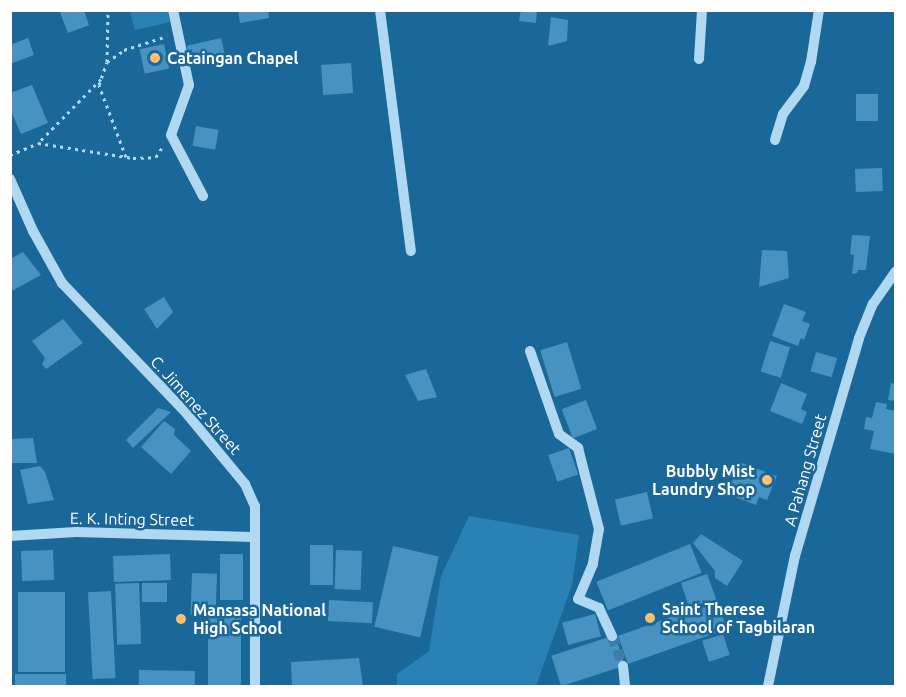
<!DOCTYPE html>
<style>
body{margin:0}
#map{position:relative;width:906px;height:697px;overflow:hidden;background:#1a6799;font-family:Ubuntu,sans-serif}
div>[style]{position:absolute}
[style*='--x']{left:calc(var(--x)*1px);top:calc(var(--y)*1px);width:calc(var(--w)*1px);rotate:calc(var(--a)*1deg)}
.green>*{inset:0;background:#2a81b5}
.building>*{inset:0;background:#4892c1;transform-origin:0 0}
.minor-tunnel>*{height:10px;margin-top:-5px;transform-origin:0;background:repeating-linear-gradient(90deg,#3c7ea8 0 10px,transparent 0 15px)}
.path>*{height:3px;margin-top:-1.5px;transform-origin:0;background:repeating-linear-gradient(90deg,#b0d8f1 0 3px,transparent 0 7.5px)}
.minor>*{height:10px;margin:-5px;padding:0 5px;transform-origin:5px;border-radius:5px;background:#b0d8f1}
.dots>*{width:16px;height:16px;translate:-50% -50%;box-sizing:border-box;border:3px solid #1a6799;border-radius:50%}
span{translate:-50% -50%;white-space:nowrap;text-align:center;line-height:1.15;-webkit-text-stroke:5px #1a6799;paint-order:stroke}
.poi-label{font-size:16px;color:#fff;font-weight:700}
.left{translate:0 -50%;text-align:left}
.right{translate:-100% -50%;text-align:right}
.street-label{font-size:16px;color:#fff}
.frame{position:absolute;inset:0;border:12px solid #fff;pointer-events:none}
</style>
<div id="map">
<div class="green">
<i style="clip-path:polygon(130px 11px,167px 11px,170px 22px,135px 30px)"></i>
<i style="clip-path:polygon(469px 516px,579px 535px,572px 585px,536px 686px,397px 686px,397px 674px,429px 651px,441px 576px)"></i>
</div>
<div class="building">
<i style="clip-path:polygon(59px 10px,84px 10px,89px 25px,68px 33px)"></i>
<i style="clip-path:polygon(238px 10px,268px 10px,269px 18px,240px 23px)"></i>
<i style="clip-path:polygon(521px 10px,537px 10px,536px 23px,519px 21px)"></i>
<i style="clip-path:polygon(551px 17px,568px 20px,567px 41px,548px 46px)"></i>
<i style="clip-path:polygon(28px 38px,34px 55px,10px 64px,10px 45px)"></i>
<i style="left:221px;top:38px;width:18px;height:35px;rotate:77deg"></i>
<i style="left:164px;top:44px;width:25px;height:25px;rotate:78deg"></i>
<i style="left:351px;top:63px;width:30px;height:30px;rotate:86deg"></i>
<i style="clip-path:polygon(32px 85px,48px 123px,21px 134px,10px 109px,10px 93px)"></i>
<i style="left:856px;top:94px;width:22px;height:27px"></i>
<i style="left:196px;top:126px;width:23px;height:20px;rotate:10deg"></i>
<i style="left:882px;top:168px;width:23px;height:27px;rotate:88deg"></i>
<i style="clip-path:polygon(852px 235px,870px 236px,866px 270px,858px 270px,857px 273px,852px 274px,854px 255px,850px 254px)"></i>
<i style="clip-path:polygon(762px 250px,787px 251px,789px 278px,759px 287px)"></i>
<i style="clip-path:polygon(23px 252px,41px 275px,10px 292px,10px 259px)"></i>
<i style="clip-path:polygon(164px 297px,173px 312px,157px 329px,144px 309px)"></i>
<i style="clip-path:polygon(784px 304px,806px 312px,802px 321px,810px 324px,804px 340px,801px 338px,798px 346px,772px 336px)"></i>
<i style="clip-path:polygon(63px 319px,83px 343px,46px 369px,42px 364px,45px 358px,32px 341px)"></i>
<i style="left:770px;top:341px;width:21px;height:32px;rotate:17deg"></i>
<i style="left:567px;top:342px;width:49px;height:28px;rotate:73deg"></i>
<i style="left:816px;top:352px;width:22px;height:20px;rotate:16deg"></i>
<i style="clip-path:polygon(426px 369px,437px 397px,418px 401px,405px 375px)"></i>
<i style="clip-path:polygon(781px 383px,807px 394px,801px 409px,807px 412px,802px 424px,770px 411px)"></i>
<i style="clip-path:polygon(891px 383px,896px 384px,896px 401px,888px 400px)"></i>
<i style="left:586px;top:400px;width:31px;height:26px;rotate:69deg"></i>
<i style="clip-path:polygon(876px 402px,887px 404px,886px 409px,896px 411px,896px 454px,870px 449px,874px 431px,864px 429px,866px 417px,872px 418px)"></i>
<i style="clip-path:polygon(158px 408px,171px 412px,133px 448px,126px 440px)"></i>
<i style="clip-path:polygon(164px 421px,175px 429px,174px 435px,191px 451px,171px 474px,141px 447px)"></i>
<i style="clip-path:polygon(33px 438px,37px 463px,10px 463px,10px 439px)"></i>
<i style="left:569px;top:448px;width:28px;height:22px;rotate:71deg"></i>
<i style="clip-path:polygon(739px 462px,777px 476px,767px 500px,759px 497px,756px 505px,727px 494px)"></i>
<i style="clip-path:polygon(40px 466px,45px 472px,54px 500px,28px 504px,20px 470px)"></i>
<i style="left:647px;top:492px;width:27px;height:33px;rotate:77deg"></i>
<i style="clip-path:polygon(701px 534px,743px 561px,727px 586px,715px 578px,715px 571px,693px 543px)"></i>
<i style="left:690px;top:544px;width:31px;height:101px;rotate:68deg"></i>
<i style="left:310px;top:545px;width:23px;height:40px"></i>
<i style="left:393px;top:546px;width:47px;height:83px;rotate:13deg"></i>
<i style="left:53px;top:550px;width:30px;height:32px;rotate:88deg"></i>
<i style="left:336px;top:550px;width:26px;height:39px;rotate:2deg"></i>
<i style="left:170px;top:554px;width:26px;height:57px;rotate:88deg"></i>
<i style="left:220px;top:554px;width:23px;height:46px"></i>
<i style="left:192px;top:573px;width:25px;height:42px;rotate:2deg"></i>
<i style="clip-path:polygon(707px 574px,727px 629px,628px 664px,618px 636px,690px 610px,681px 583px)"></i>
<i style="left:139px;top:583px;width:61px;height:24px;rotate:88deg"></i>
<i style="left:142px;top:583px;width:25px;height:19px"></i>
<i style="left:111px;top:591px;width:87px;height:23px;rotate:87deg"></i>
<i style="left:18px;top:592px;width:47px;height:80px"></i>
<i style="left:329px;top:600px;width:44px;height:21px;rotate:3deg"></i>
<i style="left:595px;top:614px;width:23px;height:34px;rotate:75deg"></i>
<i style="left:241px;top:617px;width:69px;height:33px;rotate:90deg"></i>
<i style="left:723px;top:634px;width:22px;height:22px;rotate:72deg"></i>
<i style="left:615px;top:635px;width:32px;height:67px;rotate:72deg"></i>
<i style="clip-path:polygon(359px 658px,363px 686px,292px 686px,291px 662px)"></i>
<i style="left:139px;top:670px;width:56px;height:16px;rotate:1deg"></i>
<i style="left:15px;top:674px;width:51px;height:12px"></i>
</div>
<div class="minor-tunnel">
<i style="--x:612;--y:636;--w:32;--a:70"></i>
</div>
<div class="path">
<i style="--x:107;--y:62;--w:52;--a:-88.9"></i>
<i style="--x:101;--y:79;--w:90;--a:134.5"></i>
<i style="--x:38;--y:143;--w:96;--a:9"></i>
<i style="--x:133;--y:158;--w:23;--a:-2"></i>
<i style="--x:156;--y:157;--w:13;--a:-58"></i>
<i style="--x:10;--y:155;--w:30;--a:-23"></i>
<i style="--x:126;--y:157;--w:77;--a:-110.6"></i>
<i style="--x:99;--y:85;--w:24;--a:-71"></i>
<i style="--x:107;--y:62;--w:21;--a:-35"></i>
<i style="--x:124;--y:50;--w:45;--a:-18"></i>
</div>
<div class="minor">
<i style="--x:173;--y:10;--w:77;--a:78"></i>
<i style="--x:189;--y:85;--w:53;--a:109.8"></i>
<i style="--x:171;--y:135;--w:69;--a:62.3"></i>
<i style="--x:380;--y:10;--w:243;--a:82.7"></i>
<i style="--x:699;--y:59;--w:49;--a:-86.5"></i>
<i style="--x:775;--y:140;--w:27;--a:-73"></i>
<i style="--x:783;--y:114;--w:35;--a:-53"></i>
<i style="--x:804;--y:86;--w:25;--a:-74"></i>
<i style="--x:811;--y:62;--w:53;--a:-81.3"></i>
<i style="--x:10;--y:179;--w:57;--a:66.1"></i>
<i style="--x:33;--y:231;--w:60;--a:60.9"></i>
<i style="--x:62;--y:283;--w:181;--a:46.3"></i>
<i style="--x:187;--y:414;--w:91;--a:50.4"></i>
<i style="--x:245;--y:484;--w:24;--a:66"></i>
<i style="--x:255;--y:506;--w:180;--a:90"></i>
<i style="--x:530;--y:351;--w:88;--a:70.7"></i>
<i style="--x:559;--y:434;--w:24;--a:36"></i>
<i style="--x:578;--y:448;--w:84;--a:75.5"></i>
<i style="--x:599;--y:529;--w:36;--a:100"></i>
<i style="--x:593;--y:564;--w:38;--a:113"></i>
<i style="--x:578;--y:599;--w:23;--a:23"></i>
<i style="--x:599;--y:608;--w:31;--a:65"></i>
<i style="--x:10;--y:536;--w:66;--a:-3.5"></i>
<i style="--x:76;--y:532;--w:177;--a:1.6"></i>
<i style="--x:623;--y:666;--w:20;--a:84"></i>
<i style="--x:768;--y:686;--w:133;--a:-78.3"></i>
<i style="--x:795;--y:556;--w:227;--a:-73.6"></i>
<i style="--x:859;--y:338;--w:37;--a:-68"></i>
<i style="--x:873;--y:304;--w:40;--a:-55.1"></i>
</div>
<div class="dots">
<i style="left:155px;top:58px;background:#ffbe70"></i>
<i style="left:767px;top:480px;background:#ffbe70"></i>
<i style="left:650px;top:618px;background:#ffbe70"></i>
<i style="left:181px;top:619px;background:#ffbe70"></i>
</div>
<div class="poi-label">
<span class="left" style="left:167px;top:58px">Cataingan Chapel</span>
<span class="right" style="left:755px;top:480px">Bubbly Mist<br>Laundry Shop</span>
<span class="left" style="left:662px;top:618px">Saint Therese<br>School of Tagbilaran</span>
<span class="left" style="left:193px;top:619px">Mansasa National<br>High School</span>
</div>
<div class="street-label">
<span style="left:196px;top:405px;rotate:48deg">C. Jimenez Street</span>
<span style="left:805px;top:470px;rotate:-74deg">A Pahang Street</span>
<span style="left:132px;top:519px;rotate:1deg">E. K. Inting Street</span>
</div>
<div class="frame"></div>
</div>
